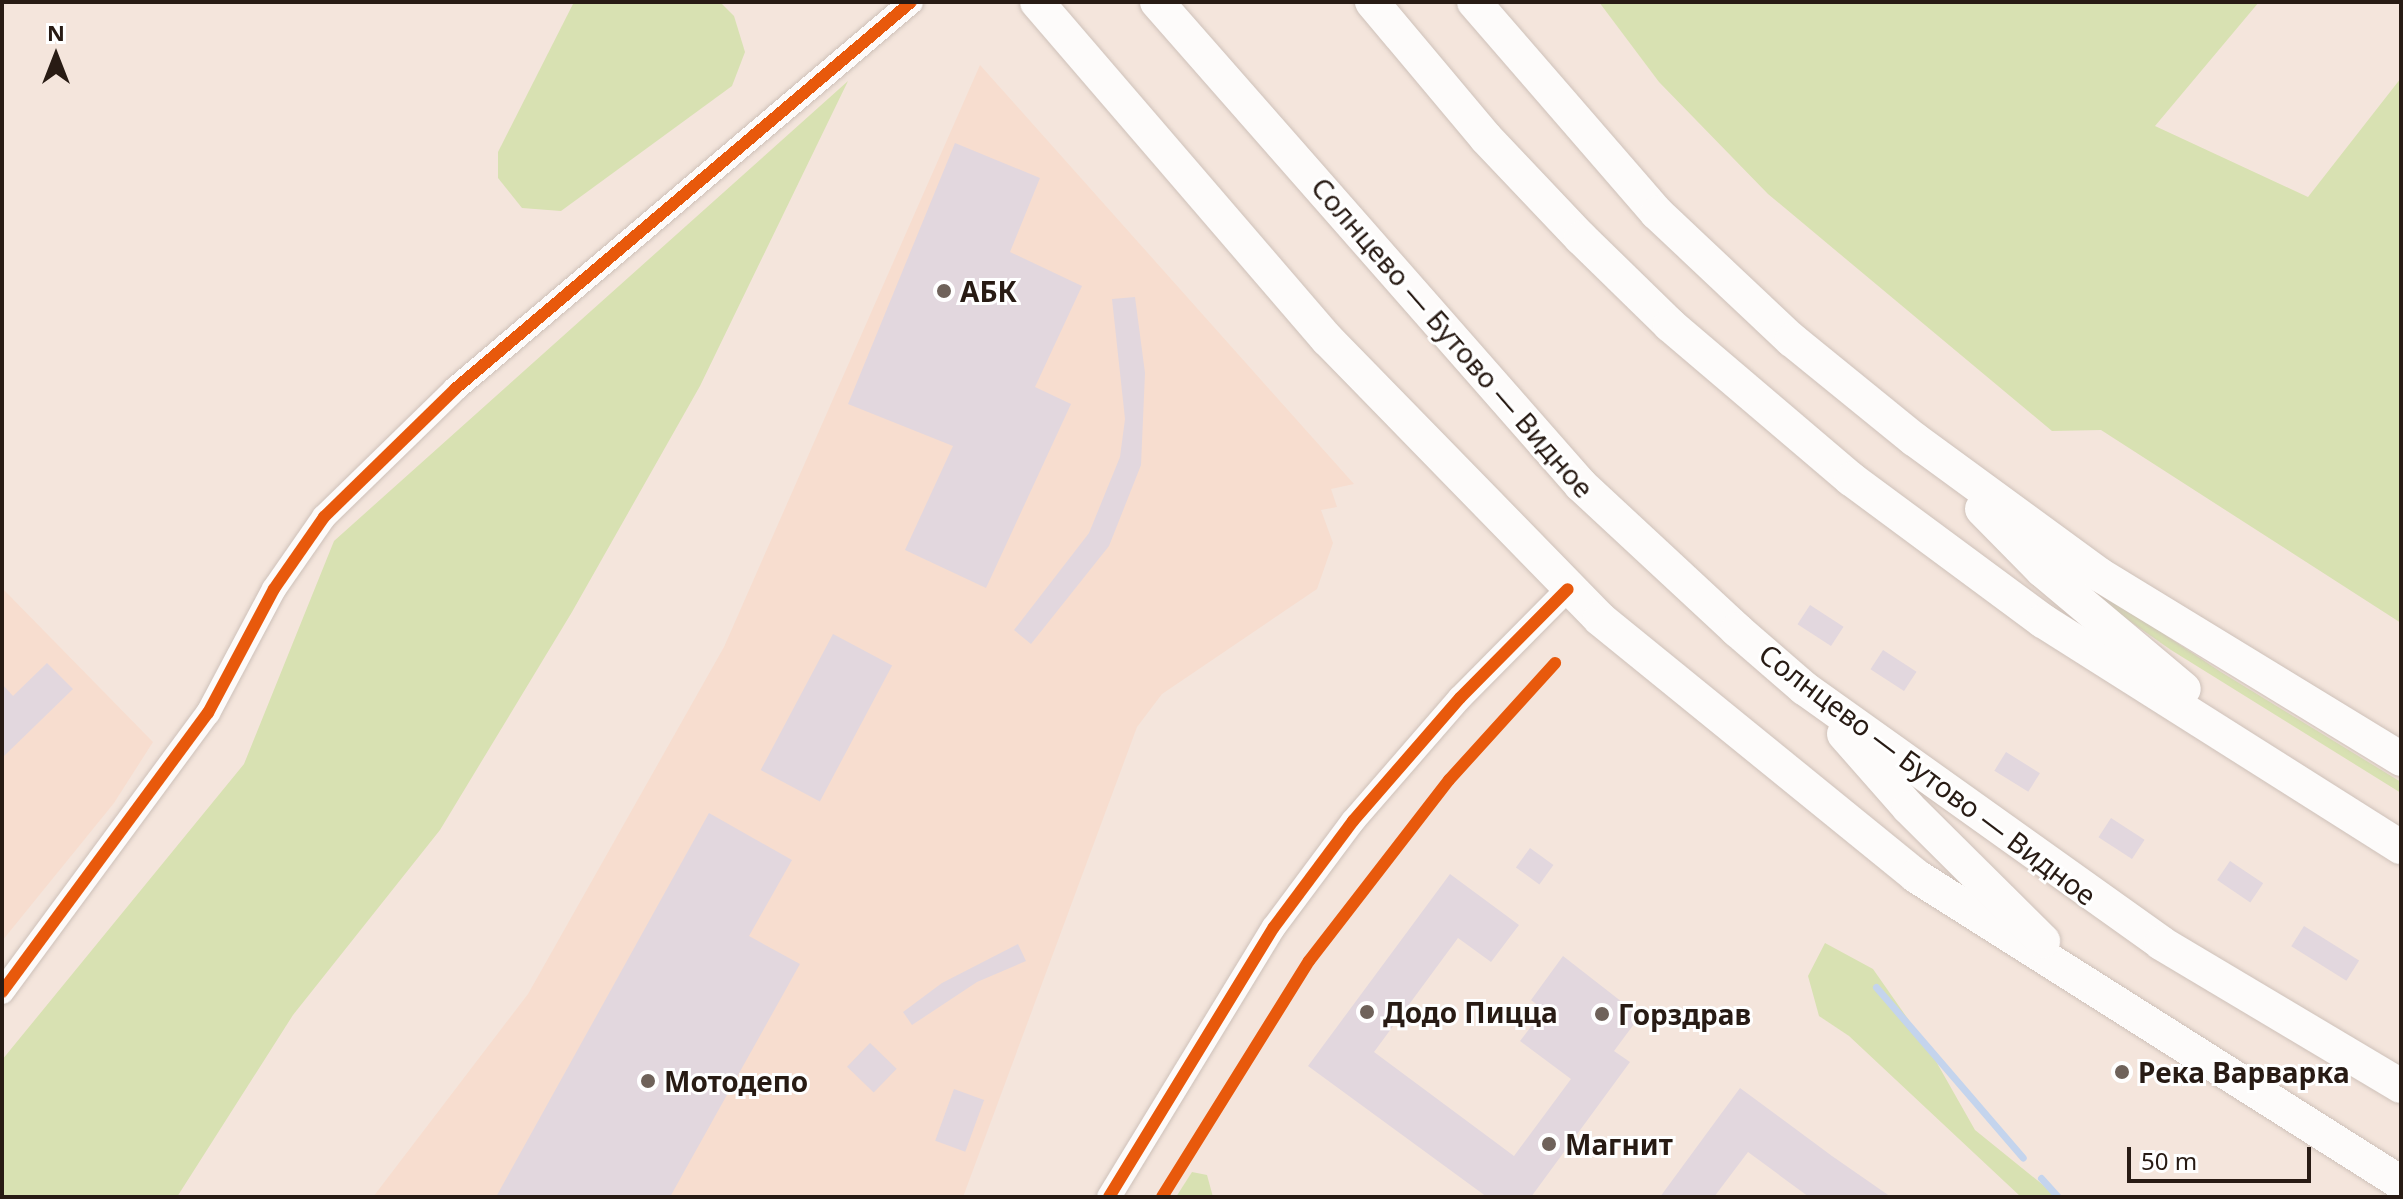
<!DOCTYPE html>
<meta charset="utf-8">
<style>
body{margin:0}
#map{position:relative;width:2403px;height:1199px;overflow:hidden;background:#f4e5dc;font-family:"Noto Sans",sans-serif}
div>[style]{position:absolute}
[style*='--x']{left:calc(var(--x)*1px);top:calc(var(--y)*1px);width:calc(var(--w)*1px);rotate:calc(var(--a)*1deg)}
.built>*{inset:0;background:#f7ddcf}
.green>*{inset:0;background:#d8e1b2}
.stream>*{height:7px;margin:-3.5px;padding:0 3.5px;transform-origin:3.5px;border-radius:3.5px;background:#c4d4ed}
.building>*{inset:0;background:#e2d7de;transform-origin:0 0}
.roads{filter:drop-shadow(0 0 2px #cec1b9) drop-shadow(0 0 2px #cec1b9)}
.minor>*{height:24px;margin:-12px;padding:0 12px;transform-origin:12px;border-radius:12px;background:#fdfbfa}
.secondary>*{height:34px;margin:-17px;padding:0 17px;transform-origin:17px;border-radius:17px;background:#fdfbfa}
.cycleway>*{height:12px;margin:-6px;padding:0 6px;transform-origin:6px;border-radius:6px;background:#e8590c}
.dots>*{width:22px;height:22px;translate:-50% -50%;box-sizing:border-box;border:4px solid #fff;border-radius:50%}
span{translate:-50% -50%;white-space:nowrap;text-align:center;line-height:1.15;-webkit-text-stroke:6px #fff;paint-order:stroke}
.poi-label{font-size:28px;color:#281b14;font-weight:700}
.left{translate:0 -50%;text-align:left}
.street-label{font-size:28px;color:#281b14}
.frame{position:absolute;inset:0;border:4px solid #281b14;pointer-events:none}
.north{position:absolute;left:16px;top:16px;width:80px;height:80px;-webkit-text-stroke:6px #fff;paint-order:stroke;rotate:0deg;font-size:22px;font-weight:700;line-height:32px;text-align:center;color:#281b14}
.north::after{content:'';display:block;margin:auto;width:28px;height:36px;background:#281b14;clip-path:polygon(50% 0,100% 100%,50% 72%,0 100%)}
.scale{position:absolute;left:2127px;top:1147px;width:184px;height:36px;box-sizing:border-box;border:4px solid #281b14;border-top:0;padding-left:10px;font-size:24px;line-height:28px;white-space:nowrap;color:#281b14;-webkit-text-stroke:6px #fff;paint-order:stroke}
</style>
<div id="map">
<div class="built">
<i style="clip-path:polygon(980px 65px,1354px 484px,1331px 489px,1337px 507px,1321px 510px,1333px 543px,1317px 589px,1162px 694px,1137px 727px,963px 1197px,373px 1197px,528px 994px,724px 647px)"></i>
<i style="clip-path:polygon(2px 588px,153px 742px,114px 803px,2px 941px)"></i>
</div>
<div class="green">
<i style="clip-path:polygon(574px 2px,720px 2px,734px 16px,745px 52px,732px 86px,561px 211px,522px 208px,498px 178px,498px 152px)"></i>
<i style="clip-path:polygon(1599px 2px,2259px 2px,2155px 126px,2308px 197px,2401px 78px,2401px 623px,2101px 430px,2052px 431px,1768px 194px,1659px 82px)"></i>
<i style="clip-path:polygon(848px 81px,700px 386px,572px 612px,440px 830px,293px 1015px,177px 1197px,2px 1197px,2px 1060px,244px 764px,334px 541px)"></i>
<i style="clip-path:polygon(2084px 581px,2221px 672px,2401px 782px,2401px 793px,2171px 650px,2081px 587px)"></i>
<i style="clip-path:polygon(1825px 943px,1873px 969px,1929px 1049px,1975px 1130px,2058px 1197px,2021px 1197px,1849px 1036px,1819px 1016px,1808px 976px)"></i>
<i style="clip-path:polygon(1192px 1172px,1207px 1175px,1213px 1197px,1176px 1197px)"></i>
</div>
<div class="stream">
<i style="--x:1876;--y:987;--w:225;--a:49.3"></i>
<i style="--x:2041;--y:1178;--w:25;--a:48"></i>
</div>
<div class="building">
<i style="clip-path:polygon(955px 143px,1040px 178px,1010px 252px,1082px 286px,1035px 387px,1071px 404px,986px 588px,905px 550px,953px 446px,848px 404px)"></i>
<i style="clip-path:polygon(1135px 297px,1145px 373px,1141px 465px,1109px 546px,1031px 644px,1014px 630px,1089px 533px,1120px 457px,1125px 419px,1112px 299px)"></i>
<i style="left:1810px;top:605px;width:40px;height:23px;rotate:33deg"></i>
<i style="left:833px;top:634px;width:67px;height:154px;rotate:28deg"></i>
<i style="left:1883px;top:650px;width:40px;height:23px;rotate:33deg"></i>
<i style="clip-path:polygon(47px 663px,73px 689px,2px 758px,2px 684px,13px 696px)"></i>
<i style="left:2006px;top:752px;width:40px;height:22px;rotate:32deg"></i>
<i style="clip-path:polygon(709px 813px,792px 860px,749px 936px,800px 964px,670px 1197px,496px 1197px)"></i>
<i style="left:2111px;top:818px;width:40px;height:23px;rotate:33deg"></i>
<i style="left:1530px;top:848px;width:29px;height:24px;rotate:36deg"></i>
<i style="left:2230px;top:861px;width:40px;height:23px;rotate:34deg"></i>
<i style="clip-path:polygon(1450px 874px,1519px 925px,1491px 962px,1458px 938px,1374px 1052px,1514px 1156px,1571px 1079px,1520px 1041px,1544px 1010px,1531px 1000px,1563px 956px,1640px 1016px,1614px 1051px,1630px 1062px,1531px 1197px,1487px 1197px,1308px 1066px)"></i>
<i style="left:2304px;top:926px;width:65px;height:24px;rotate:32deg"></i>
<i style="clip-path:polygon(1018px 944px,1026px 961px,977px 982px,912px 1025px,903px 1012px,942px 983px)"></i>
<i style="left:870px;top:1043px;width:37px;height:33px;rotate:44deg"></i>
<i style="clip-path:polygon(1740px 1088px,1832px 1156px,1891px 1197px,1809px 1197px,1748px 1152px,1714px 1197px,1660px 1197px)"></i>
<i style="left:954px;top:1089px;width:32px;height:55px;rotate:20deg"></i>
</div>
<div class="roads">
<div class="minor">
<i style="--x:2;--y:992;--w:347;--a:-53.6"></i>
<i style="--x:208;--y:713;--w:140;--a:-62"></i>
<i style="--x:274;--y:589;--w:88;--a:-55.2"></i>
<i style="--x:324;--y:517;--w:183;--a:-44.3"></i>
<i style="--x:455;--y:389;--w:598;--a:-40.32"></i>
<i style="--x:1109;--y:1197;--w:316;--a:-58.6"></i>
<i style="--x:1274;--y:927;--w:132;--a:-53.3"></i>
<i style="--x:1353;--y:821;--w:163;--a:-49"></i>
<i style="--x:1460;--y:698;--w:153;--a:-45.3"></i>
</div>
<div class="secondary">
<i style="--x:1037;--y:2;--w:445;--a:49.3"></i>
<i style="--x:1327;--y:339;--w:391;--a:45.7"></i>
<i style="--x:1600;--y:619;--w:407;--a:39.1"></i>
<i style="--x:1916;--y:876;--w:574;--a:32.33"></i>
<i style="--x:1157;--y:2;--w:643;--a:48.72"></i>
<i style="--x:1581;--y:485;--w:213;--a:42.9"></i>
<i style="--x:1737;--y:630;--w:89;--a:40.9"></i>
<i style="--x:1804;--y:688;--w:439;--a:35.5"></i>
<i style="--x:2161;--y:943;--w:279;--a:30.8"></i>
<i style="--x:1372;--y:2;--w:177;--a:50"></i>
<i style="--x:1486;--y:138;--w:138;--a:46.5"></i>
<i style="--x:1581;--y:238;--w:124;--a:44.3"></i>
<i style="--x:1670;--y:325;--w:238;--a:40.4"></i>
<i style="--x:1851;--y:479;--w:239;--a:36.5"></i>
<i style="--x:2043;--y:621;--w:423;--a:32.3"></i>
<i style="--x:1474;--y:2;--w:279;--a:49.1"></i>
<i style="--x:1657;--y:213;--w:185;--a:43.3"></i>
<i style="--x:1792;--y:340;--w:157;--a:39.1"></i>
<i style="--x:1914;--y:439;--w:230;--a:36.2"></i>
<i style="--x:2100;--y:575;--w:353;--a:31.4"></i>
<i style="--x:1982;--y:509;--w:86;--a:45.5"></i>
<i style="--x:2042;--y:570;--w:185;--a:40"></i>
<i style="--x:1844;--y:734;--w:98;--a:48.7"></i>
<i style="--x:1909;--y:808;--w:189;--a:44.8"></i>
</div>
</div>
<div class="cycleway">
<i style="--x:2;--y:992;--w:347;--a:-53.6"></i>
<i style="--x:208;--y:713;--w:140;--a:-62"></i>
<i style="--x:274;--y:589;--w:88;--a:-55.2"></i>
<i style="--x:324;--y:517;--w:183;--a:-44.3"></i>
<i style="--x:455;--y:389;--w:598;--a:-40.32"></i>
<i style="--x:1109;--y:1197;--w:316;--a:-58.6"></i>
<i style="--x:1274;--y:927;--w:132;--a:-53.3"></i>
<i style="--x:1353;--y:821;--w:163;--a:-49"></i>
<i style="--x:1460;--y:698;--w:153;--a:-45.3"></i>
<i style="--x:1162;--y:1197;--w:278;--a:-58.1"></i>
<i style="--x:1309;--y:961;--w:229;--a:-52.3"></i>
<i style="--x:1449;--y:780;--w:158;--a:-47.8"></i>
</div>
<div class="dots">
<i style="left:944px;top:291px;background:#6f625a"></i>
<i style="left:1367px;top:1012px;background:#6f625a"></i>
<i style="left:1602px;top:1014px;background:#6f625a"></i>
<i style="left:2122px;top:1072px;background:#6f625a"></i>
<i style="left:648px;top:1081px;background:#6f625a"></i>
<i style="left:1549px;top:1144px;background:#6f625a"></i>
</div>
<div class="poi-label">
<span class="left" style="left:960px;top:291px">АБК</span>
<span class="left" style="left:1383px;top:1012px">Додо Пицца</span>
<span class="left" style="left:1618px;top:1014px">Горздрав</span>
<span class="left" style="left:2138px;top:1072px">Река Варварка</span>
<span class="left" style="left:664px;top:1081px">Мотодепо</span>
<span class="left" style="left:1565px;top:1144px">Магнит</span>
</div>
<div class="street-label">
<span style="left:1453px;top:337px;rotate:49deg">Солнцево — Бутово — Видное</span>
<span style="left:1928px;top:774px;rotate:37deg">Солнцево — Бутово — Видное</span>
</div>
<div class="frame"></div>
<div class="north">N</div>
<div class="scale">50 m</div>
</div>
